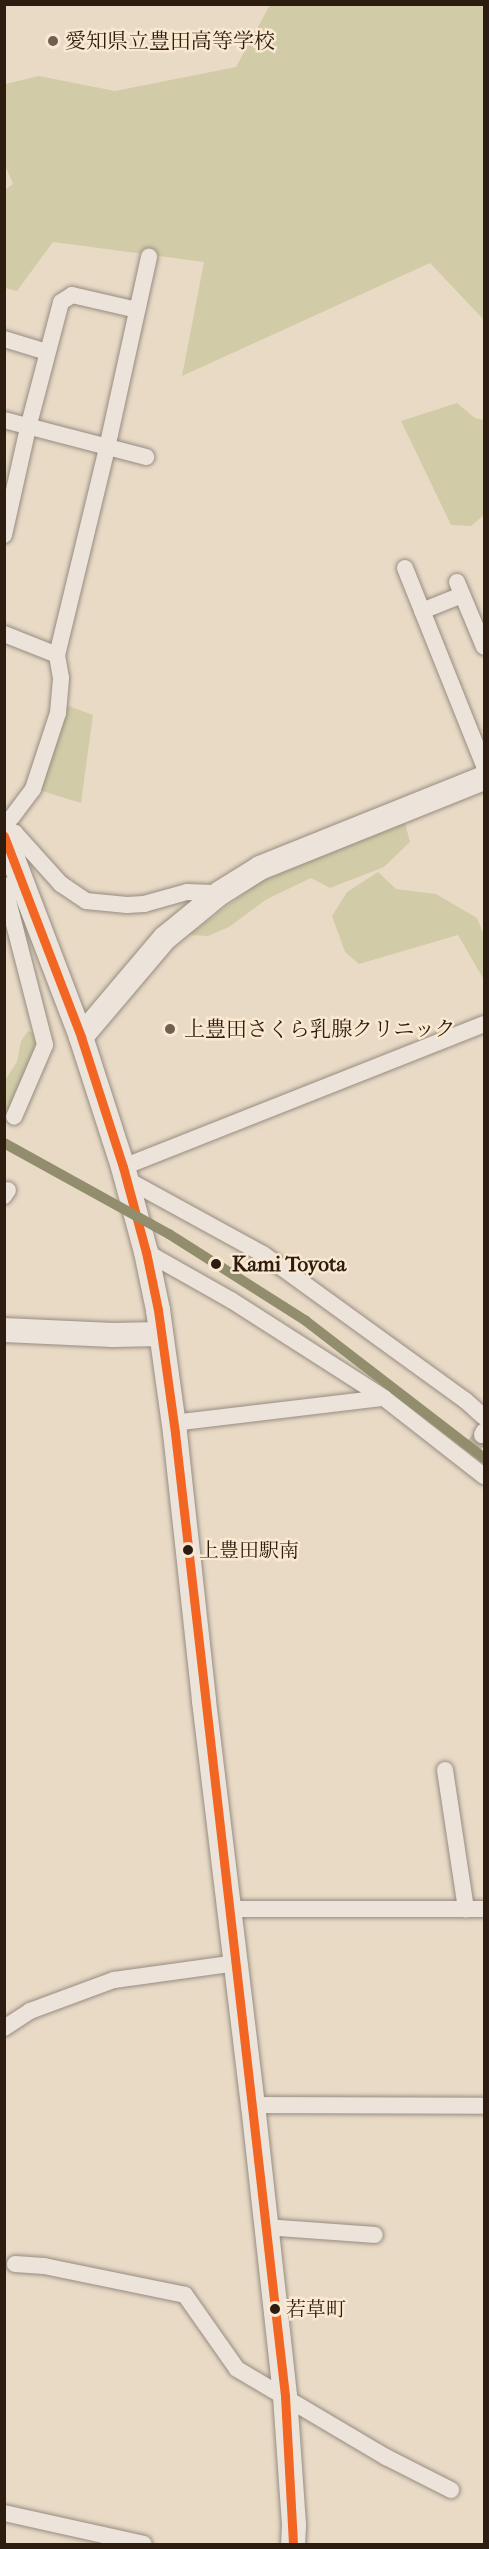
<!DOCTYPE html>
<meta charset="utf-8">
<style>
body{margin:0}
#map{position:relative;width:489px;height:2549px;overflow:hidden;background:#e9dac6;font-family:"IM FELL French Canon","Noto Serif JP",serif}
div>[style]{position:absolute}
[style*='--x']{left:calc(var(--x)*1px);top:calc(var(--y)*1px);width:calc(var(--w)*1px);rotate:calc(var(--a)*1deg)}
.green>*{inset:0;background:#d1cca7}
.street-tunnel>*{height:16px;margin-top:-8px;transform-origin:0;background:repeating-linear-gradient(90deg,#c3b4a2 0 16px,transparent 0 24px)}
.roads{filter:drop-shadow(0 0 2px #968c80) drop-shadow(0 0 2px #968c80)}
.street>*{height:16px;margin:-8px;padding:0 8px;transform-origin:8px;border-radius:8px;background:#ece4da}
.secondary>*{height:24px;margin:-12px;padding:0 12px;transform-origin:12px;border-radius:12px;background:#ece4da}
.bus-1>*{height:9px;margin:-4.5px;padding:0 4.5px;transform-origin:4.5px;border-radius:4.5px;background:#f26522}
.rail-1>*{height:10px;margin:-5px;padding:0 5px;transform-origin:5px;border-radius:5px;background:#918d6d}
.dots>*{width:16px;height:16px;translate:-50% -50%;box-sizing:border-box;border:3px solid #fae8d0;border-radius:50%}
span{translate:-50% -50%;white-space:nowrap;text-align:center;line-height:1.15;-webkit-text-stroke:5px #fae8d0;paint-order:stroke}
.bus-label{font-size:20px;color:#2c1d10}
.left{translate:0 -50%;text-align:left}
.poi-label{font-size:21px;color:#2c1d10}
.stop-label{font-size:21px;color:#2c1d10;font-weight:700}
.frame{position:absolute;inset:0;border:6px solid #2c1d10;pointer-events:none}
</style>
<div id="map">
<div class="green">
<i style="clip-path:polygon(270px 5px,484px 5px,484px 320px,430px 263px,182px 376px,204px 262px,53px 242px,17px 291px,5px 288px,5px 190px,13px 184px,5px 165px,5px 84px,39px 76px,115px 91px,236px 67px)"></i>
<i style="clip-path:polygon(457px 403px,475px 418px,484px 420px,484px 515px,471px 526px,451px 525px,401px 421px)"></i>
<i style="clip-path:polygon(66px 705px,93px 715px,81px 803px,39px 790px)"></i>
<i style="clip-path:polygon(405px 823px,410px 842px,384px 867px,330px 888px,311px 878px,267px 899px,229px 927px,208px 936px,189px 935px,262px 880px)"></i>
<i style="clip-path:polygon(378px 872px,396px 889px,436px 894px,477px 918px,484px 935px,484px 980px,458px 935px,359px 964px,345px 952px,332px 916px,347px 892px)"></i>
<i style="clip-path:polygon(28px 1031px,38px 1036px,37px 1049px,11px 1109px,5px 1113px,5px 1080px,17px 1062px,21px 1041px)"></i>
</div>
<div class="street-tunnel">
<i style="--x:470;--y:1451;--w:20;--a:-53"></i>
</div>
<div class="roads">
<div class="street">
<i style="--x:4;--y:339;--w:45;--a:16.8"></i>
<i style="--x:4;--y:420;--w:147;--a:14.6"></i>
<i style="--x:4;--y:535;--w:110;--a:-77.4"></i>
<i style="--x:28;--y:428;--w:130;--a:-75.3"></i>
<i style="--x:61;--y:302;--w:13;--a:-32"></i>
<i style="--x:72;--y:295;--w:67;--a:13"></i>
<i style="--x:405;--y:568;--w:213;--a:68.2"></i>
<i style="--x:457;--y:582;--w:70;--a:67.4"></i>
<i style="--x:422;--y:611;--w:43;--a:-21.8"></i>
<i style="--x:4;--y:634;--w:57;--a:21.6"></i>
<i style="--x:4;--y:822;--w:9;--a:-32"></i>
<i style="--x:12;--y:817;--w:35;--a:-53"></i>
<i style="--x:33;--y:789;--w:80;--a:-71.8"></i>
<i style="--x:58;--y:713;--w:35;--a:-85"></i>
<i style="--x:61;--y:678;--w:23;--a:-100"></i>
<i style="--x:57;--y:655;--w:213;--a:-76.4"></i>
<i style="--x:107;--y:448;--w:196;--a:-77.6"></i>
<i style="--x:4;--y:827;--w:13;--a:29"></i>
<i style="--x:15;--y:833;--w:69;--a:48"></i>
<i style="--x:61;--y:884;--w:30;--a:34"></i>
<i style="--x:86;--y:901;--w:41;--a:5.6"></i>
<i style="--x:127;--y:905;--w:17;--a:-3"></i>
<i style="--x:144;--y:904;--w:45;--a:-15.6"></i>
<i style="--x:187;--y:892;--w:33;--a:2"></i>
<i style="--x:4;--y:885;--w:165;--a:75.6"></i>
<i style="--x:45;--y:1045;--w:78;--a:113.3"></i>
<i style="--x:123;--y:1167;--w:388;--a:-21.6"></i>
<i style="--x:126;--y:1179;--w:156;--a:28.7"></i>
<i style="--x:263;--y:1254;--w:249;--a:35.9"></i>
<i style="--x:465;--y:1400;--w:25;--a:42"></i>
<i style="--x:4;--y:1196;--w:7;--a:-56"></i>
<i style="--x:146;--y:1252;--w:98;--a:29.5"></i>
<i style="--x:231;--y:1300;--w:182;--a:32.6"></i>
<i style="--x:384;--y:1398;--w:127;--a:38"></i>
<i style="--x:173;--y:1423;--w:212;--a:-6.8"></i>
<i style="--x:482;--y:1435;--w:4;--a:-63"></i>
<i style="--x:445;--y:1770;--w:141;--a:81.4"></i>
<i style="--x:228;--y:1909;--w:256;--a:0"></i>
<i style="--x:4;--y:2028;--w:31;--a:-33"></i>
<i style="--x:30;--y:2011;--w:90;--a:-20.3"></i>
<i style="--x:114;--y:1980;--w:124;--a:-7.9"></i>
<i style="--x:253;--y:2105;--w:231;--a:0.2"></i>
<i style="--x:266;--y:2227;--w:109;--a:4.2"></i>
<i style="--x:15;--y:2264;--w:29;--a:4"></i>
<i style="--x:44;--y:2266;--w:144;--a:11.6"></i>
<i style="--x:185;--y:2295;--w:90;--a:54.9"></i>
<i style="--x:237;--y:2369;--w:173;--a:30.6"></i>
<i style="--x:386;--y:2457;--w:73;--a:26.9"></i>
<i style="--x:4;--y:2513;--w:143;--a:12.5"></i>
</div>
<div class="secondary">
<i style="--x:4;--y:835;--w:216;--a:69.1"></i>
<i style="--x:81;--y:1037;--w:137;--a:72.1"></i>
<i style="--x:123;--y:1167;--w:88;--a:74.9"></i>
<i style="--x:146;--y:1252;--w:59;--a:78.3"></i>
<i style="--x:158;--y:1310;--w:124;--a:82.1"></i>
<i style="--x:175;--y:1433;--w:270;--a:83.8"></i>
<i style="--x:204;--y:1701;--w:407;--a:83.1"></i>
<i style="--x:253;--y:2105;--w:293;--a:83.7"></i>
<i style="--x:285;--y:2396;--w:130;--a:86"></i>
<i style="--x:294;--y:2526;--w:18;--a:93"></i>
<i style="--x:81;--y:1037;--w:130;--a:-49.7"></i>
<i style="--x:165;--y:938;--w:71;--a:-39.3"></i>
<i style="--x:220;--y:893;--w:47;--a:-32"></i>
<i style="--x:260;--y:868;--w:241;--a:-21.9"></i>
<i style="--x:4;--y:1330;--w:109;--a:2.6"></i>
<i style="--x:113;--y:1335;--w:48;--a:-1.2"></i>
</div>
</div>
<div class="bus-1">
<i style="--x:4;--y:836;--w:215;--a:69"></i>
<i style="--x:81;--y:1037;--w:137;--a:72.1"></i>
<i style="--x:123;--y:1167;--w:88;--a:74.9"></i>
<i style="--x:146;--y:1252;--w:59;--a:78.3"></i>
<i style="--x:158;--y:1310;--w:124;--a:82.1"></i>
<i style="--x:175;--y:1433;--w:969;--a:83.48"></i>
<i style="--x:285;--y:2396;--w:148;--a:86.9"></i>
</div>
<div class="rail-1">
<i style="--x:4;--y:1143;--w:188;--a:28.9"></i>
<i style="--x:169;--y:1234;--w:162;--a:32.4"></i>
<i style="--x:306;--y:1321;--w:225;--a:37.6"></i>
</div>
<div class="dots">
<i style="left:53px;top:41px;background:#6e5f50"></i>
<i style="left:170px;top:1029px;background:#6e5f50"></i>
<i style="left:216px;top:1264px;background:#2c1d10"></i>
<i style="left:188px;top:1550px;background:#2c1d10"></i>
<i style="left:275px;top:2309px;background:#2c1d10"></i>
</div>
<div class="bus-label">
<span class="left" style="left:199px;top:1550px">上豊田駅南</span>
<span class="left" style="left:286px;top:2309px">若草町</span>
</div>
<div class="poi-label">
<span class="left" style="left:65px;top:41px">愛知県立豊田高等学校</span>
<span class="left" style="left:184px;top:1029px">上豊田さくら乳腺クリニック</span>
</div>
<div class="stop-label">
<span class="left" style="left:232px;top:1264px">Kami Toyota</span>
</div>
<div class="frame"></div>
</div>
